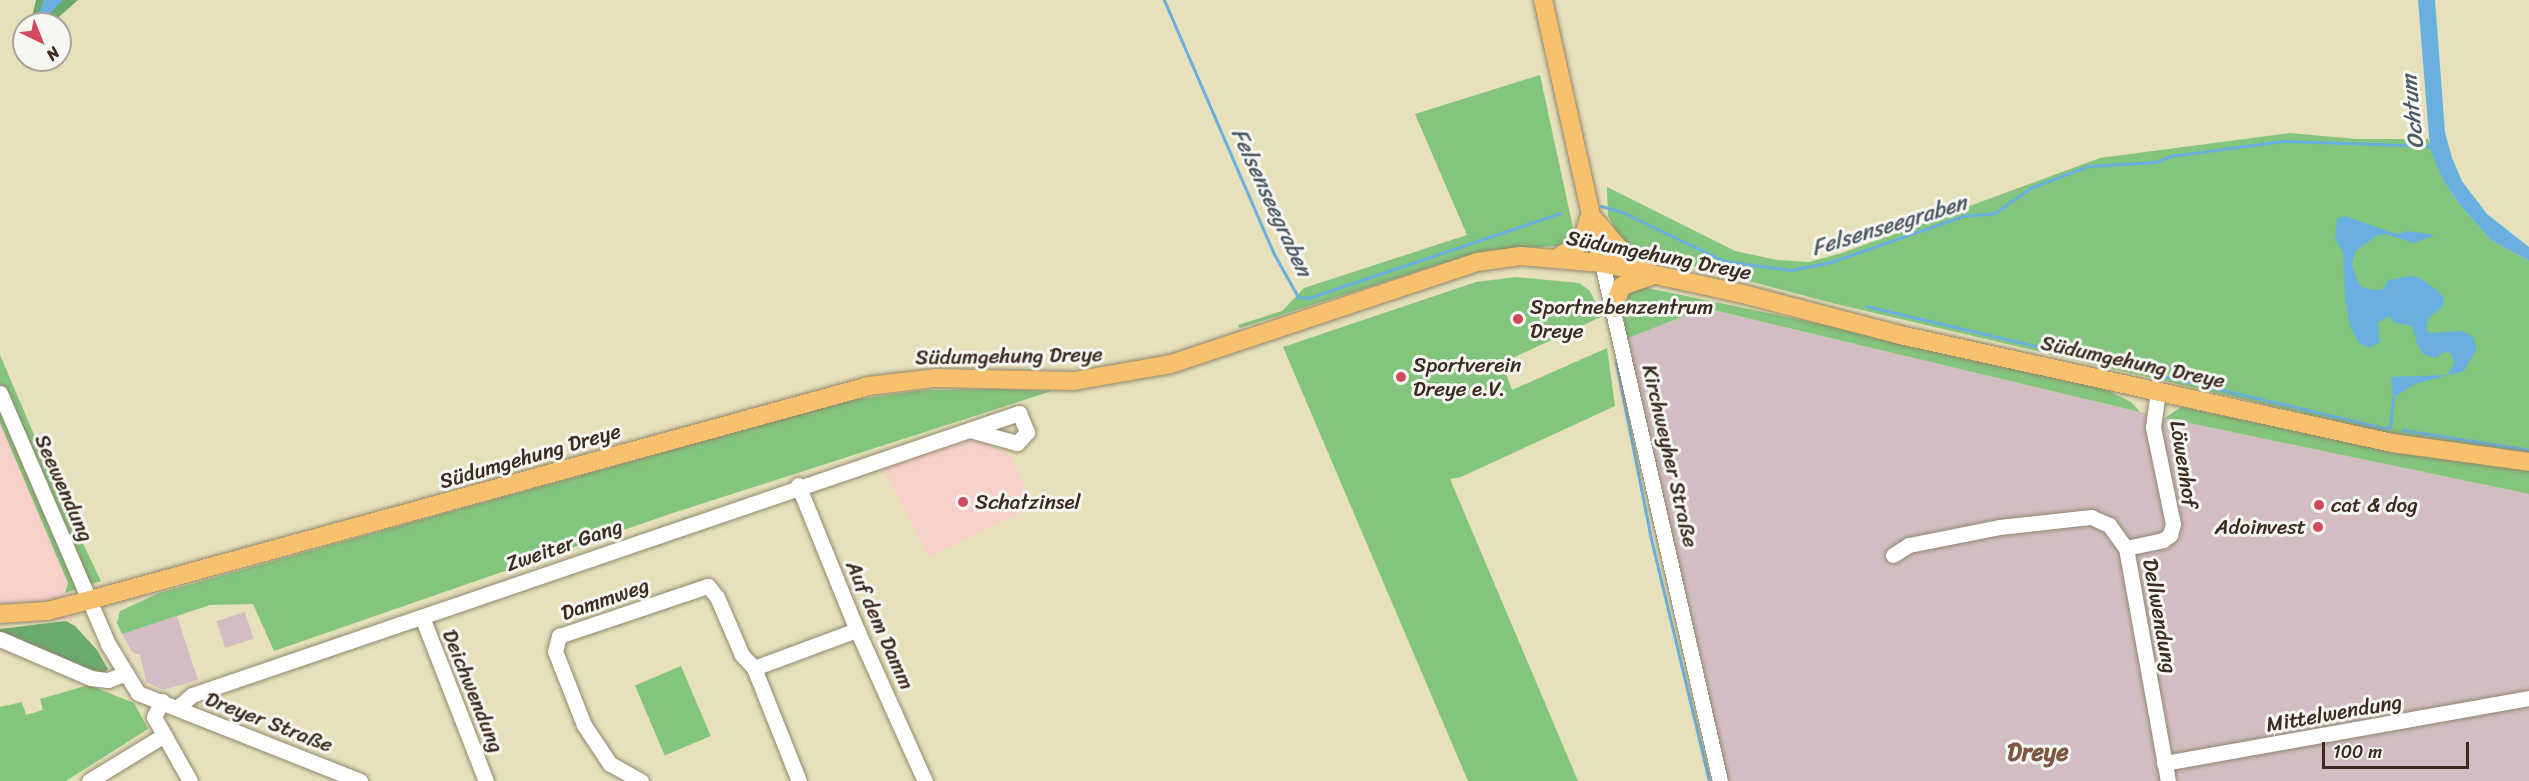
<!DOCTYPE html>
<meta charset="utf-8">
<style>
body{margin:0}
#map{position:relative;width:2529px;height:781px;overflow:hidden;background:#e6e0bb;font-family:Sriracha,sans-serif}
div>[style]{position:absolute}
[style*='--x']{left:calc(var(--x)*1px);top:calc(var(--y)*1px);width:calc(var(--w)*1px);rotate:calc(var(--a)*1deg)}
.built>*{inset:0;background:#f7d0ca}
.industrial>*{inset:0;background:#d2bec2;transform-origin:0 0}
.green>*{inset:0;background:#84c57e;transform-origin:0 0}
.forest>*{inset:0;background:#6baa6d}
.water>*{inset:0;background:#69b0e0}
.stream>*{height:3px;margin:-1.5px;padding:0 1.5px;transform-origin:1.5px;border-radius:1.5px;background:#69b0e0}
.roads{filter:drop-shadow(0 0 2px #90856c) drop-shadow(0 0 2px #90856c)}
.minor>*{height:15px;margin:-7.5px;padding:0 7.5px;transform-origin:7.5px;border-radius:7.5px;background:#fff}
.major>*{height:18px;margin:-9px;padding:0 9px;transform-origin:9px;border-radius:9px;background:#f7c06c}
.dots>*{width:16px;height:16px;translate:-50% -50%;box-sizing:border-box;border:3px solid #f6f6f2;border-radius:50%}
span{translate:-50% -50%;white-space:nowrap;text-align:center;line-height:1.15;-webkit-text-stroke:6px #f6f6f2;paint-order:stroke}
.street-label{font-size:21px;color:#3b2a1e}
.poi-label{font-size:21px;color:#3b2a1e}
.left{translate:0 -50%;text-align:left}
.right{translate:-100% -50%;text-align:right}
.water-label{font-size:22px;color:#4b5962;font-style:italic}
.quarter-label{font-size:24px;color:#7c5643;font-weight:700}
.north{position:absolute;left:12px;top:12px;width:60px;height:60px;box-sizing:border-box;background:#f6f6f2;border:2px solid #aba49d;border-radius:50%;rotate:137deg;font-size:16px;font-weight:700;line-height:24px;text-align:center;color:#3b2a1e}
.north::after{content:'';display:block;margin:auto;width:21px;height:27px;background:#d1495b;clip-path:polygon(50% 0,100% 100%,50% 72%,0 100%)}
.scale{position:absolute;left:2322px;top:742px;width:147px;height:27px;box-sizing:border-box;border:3px solid #3b2a1e;border-top:0;padding-left:8px;font-size:18px;line-height:21px;white-space:nowrap;color:#3b2a1e;-webkit-text-stroke:4px #f6f6f2;paint-order:stroke}
</style>
<div id="map">
<div class="built">
<i style="clip-path:polygon(0 423px,68px 584px,65px 593px,74px 619px,0 622px)"></i>
<i style="clip-path:polygon(969px 433px,1012px 458px,1033px 507px,929px 557px,879px 462px)"></i>
</div>
<div class="industrial">
<i style="clip-path:polygon(1705px 308px,2165px 418px,2529px 494px,2529px 781px,1722px 781px,1623px 340px)"></i>
<i style="left:245px;top:612px;width:28px;height:30px;rotate:72deg"></i>
<i style="clip-path:polygon(177px 616px,198px 680px,163px 690px,146px 682px,140px 655px,132px 652px,122px 634px)"></i>
</div>
<div class="green">
<i style="clip-path:polygon(1540px 75px,1575px 237px,1567px 245px,1490px 251px,1453px 260px,1240px 328px,1238px 325px,1282px 311px,1304px 288px,1467px 235px,1415px 114px)"></i>
<i style="clip-path:polygon(2290px 133px,2356px 139px,2428px 139px,2444px 182px,2464px 210px,2491px 240px,2529px 261px,2529px 453px,2387px 433px,1836px 304px,1645px 254px,1623px 242px,1608px 216px,1607px 187px,1735px 251px,1777px 260px,1809px 262px,1842px 253px,2100px 158px)"></i>
<i style="clip-path:polygon(1516px 277px,1579px 283px,1589px 290px,1603px 316px,1502px 363px,1512px 390px,1607px 348px,1615px 406px,1461px 477px,1450px 479px,1578px 781px,1468px 781px,1283px 347px,1476px 282px)"></i>
<i style="clip-path:polygon(1633px 285px,2085px 379px,2131px 402px,2140px 412px,1705px 308px,1623px 340px,1619px 307px)"></i>
<i style="clip-path:polygon(0 355px,62px 500px,101px 581px,65px 593px,68px 583px,0 423px)"></i>
<i style="clip-path:polygon(997px 389px,1052px 391px,670px 514px,274px 651px,253px 604px,210px 605px,122px 634px,117px 623px,120px 611px,159px 593px,851px 400px,925px 390px)"></i>
<i style="clip-path:polygon(2181px 407px,2379px 448px,2529px 469px,2529px 494px,2165px 418px)"></i>
<i style="left:681px;top:666px;width:76px;height:50px;rotate:67deg"></i>
<i style="clip-path:polygon(89px 685px,134px 703px,148px 729px,66px 781px,0 781px,0 707px,22px 702px,26px 715px,43px 710px,40px 699px)"></i>
</div>
<div class="forest">
<i style="clip-path:polygon(36px 0,78px 0,51px 24px,30px 24px)"></i>
<i style="clip-path:polygon(66px 621px,75px 626px,97px 650px,108px 669px,102px 675px,0 635px,0 629px)"></i>
</div>
<div class="water">
<i style="clip-path:polygon(44px 0,63px 0,40px 24px,36px 20px)"></i>
<i style="clip-path:polygon(2418px 0,2435px 0,2445px 132px,2452px 158px,2462px 181px,2487px 214px,2529px 247px,2529px 261px,2491px 240px,2464px 210px,2444px 182px,2430px 149px)"></i>
<i style="clip-path:polygon(2345px 216px,2396px 234px,2409px 231px,2435px 235px,2414px 243px,2385px 234px,2376px 236px,2355px 252px,2352px 265px,2360px 286px,2367px 289px,2382px 290px,2389px 280px,2409px 276px,2420px 278px,2437px 290px,2444px 298px,2443px 306px,2428px 319px,2426px 329px,2429px 333px,2463px 331px,2473px 337px,2477px 349px,2464px 371px,2415px 384px,2393px 398px,2391px 377px,2447px 375px,2455px 362px,2450px 353px,2444px 352px,2436px 358px,2425px 355px,2418px 347px,2412px 326px,2395px 323px,2389px 316px,2377px 323px,2380px 342px,2368px 348px,2358px 342px,2350px 326px,2345px 299px,2343px 252px,2335px 239px,2337px 219px)"></i>
</div>
<div class="stream">
<i style="--x:1164;--y:0;--w:277;--a:66.6"></i>
<i style="--x:1274;--y:254;--w:49;--a:60.8"></i>
<i style="--x:1298;--y:297;--w:10;--a:6"></i>
<i style="--x:1308;--y:298;--w:266;--a:-18.6"></i>
<i style="--x:1601;--y:206;--w:20;--a:15"></i>
<i style="--x:1620;--y:211;--w:115;--a:25.7"></i>
<i style="--x:1724;--y:261;--w:68;--a:7.7"></i>
<i style="--x:1791;--y:270;--w:41;--a:-11.3"></i>
<i style="--x:1831;--y:262;--w:140;--a:-19.2"></i>
<i style="--x:1963;--y:216;--w:32;--a:-5"></i>
<i style="--x:1995;--y:213;--w:43;--a:-35.5"></i>
<i style="--x:2030;--y:188;--w:62;--a:-20.8"></i>
<i style="--x:2088;--y:166;--w:68;--a:-3.4"></i>
<i style="--x:2156;--y:162;--w:16;--a:-22"></i>
<i style="--x:2171;--y:156;--w:112;--a:-7.7"></i>
<i style="--x:2282;--y:141;--w:150;--a:1.9"></i>
<i style="--x:1866;--y:306;--w:532;--a:13.25"></i>
<i style="--x:2384;--y:428;--w:6;--a:-9"></i>
<i style="--x:2390;--y:427;--w:29;--a:-84"></i>
<i style="--x:1616;--y:362;--w:185;--a:78.8"></i>
<i style="--x:1652;--y:543;--w:245;--a:76.5"></i>
<i style="--x:2403;--y:430;--w:128;--a:9"></i>
</div>
<div class="roads">
<div class="minor">
<i style="--x:1602;--y:263;--w:531;--a:77.17"></i>
<i style="--x:0;--y:393;--w:273;--a:66.7"></i>
<i style="--x:108;--y:644;--w:57;--a:58.5"></i>
<i style="--x:138;--y:693;--w:239;--a:21.6"></i>
<i style="--x:798;--y:485;--w:157;--a:67.9"></i>
<i style="--x:857;--y:630;--w:166;--a:65.8"></i>
<i style="--x:2126;--y:548;--w:38;--a:-12"></i>
<i style="--x:2163;--y:540;--w:9;--a:-36"></i>
<i style="--x:2170;--y:535;--w:11;--a:-75"></i>
<i style="--x:2173;--y:524;--w:99;--a:-101.7"></i>
<i style="--x:2153;--y:427;--w:37;--a:-82"></i>
<i style="--x:1893;--y:555;--w:19;--a:-32"></i>
<i style="--x:1909;--y:545;--w:93;--a:-11.2"></i>
<i style="--x:2000;--y:527;--w:92;--a:-6.3"></i>
<i style="--x:2091;--y:517;--w:20;--a:24"></i>
<i style="--x:2109;--y:525;--w:29;--a:54"></i>
<i style="--x:2126;--y:548;--w:237;--a:79.8"></i>
<i style="--x:422;--y:617;--w:176;--a:68.7"></i>
<i style="--x:0;--y:639;--w:99;--a:23.2"></i>
<i style="--x:91;--y:678;--w:17;--a:7"></i>
<i style="--x:108;--y:680;--w:19;--a:-21"></i>
<i style="--x:754;--y:668;--w:110;--a:-20.3"></i>
<i style="--x:162;--y:701;--w:18;--a:117"></i>
<i style="--x:154;--y:717;--w:73;--a:60.6"></i>
<i style="--x:177;--y:708;--w:20;--a:-41"></i>
<i style="--x:192;--y:695;--w:874;--a:-18.83"></i>
<i style="--x:1019;--y:413;--w:21;--a:67"></i>
<i style="--x:1027;--y:432;--w:15;--a:132"></i>
<i style="--x:1017;--y:443;--w:49;--a:-164.5"></i>
<i style="--x:2164;--y:763;--w:371;--a:-10.1"></i>
<i style="--x:89;--y:781;--w:88;--a:-31.5"></i>
<i style="--x:641;--y:781;--w:35;--a:-151"></i>
<i style="--x:610;--y:764;--w:47;--a:-123.7"></i>
<i style="--x:584;--y:725;--w:79;--a:-111.4"></i>
<i style="--x:555;--y:651;--w:16;--a:-75"></i>
<i style="--x:559;--y:636;--w:157;--a:-18.6"></i>
<i style="--x:708;--y:586;--w:14;--a:51"></i>
<i style="--x:717;--y:597;--w:63;--a:66.7"></i>
<i style="--x:742;--y:655;--w:18;--a:47"></i>
<i style="--x:754;--y:668;--w:122;--a:68.3"></i>
</div>
<div class="major">
<i style="--x:1543;--y:0;--w:270;--a:77.4"></i>
<i style="--x:1594;--y:219;--w:45;--a:49.5"></i>
<i style="--x:1623;--y:253;--w:27;--a:34"></i>
<i style="--x:1557;--y:258;--w:28;--a:-32"></i>
<i style="--x:1581;--y:243;--w:26;--a:-72"></i>
<i style="--x:1613;--y:308;--w:24;--a:-68"></i>
<i style="--x:1622;--y:286;--w:31;--a:-19"></i>
<i style="--x:0;--y:614;--w:47;--a:-3.7"></i>
<i style="--x:47;--y:611;--w:44;--a:-14.3"></i>
<i style="--x:90;--y:600;--w:808;--a:-15.36"></i>
<i style="--x:869;--y:386;--w:66;--a:-6.9"></i>
<i style="--x:935;--y:378;--w:139;--a:1.2"></i>
<i style="--x:1074;--y:381;--w:98;--a:-9.9"></i>
<i style="--x:1171;--y:364;--w:323;--a:-18.4"></i>
<i style="--x:1477;--y:262;--w:44;--a:-7.8"></i>
<i style="--x:1521;--y:256;--w:81;--a:4.9"></i>
<i style="--x:1602;--y:263;--w:144;--a:12.4"></i>
<i style="--x:1743;--y:294;--w:162;--a:14.6"></i>
<i style="--x:1900;--y:335;--w:504;--a:12.38"></i>
<i style="--x:2392;--y:443;--w:138;--a:7.9"></i>
</div>
</div>
<div class="dots">
<i style="left:1518px;top:319px;background:#d1495b"></i>
<i style="left:1401px;top:377px;background:#d1495b"></i>
<i style="left:963px;top:502px;background:#d1495b"></i>
<i style="left:2319px;top:505px;background:#d1495b"></i>
<i style="left:2318px;top:527px;background:#d1495b"></i>
</div>
<div class="street-label">
<span style="left:1659px;top:255px;rotate:11deg">Südumgehung Dreye</span>
<span style="left:1009px;top:356px;rotate:-1deg">Südumgehung Dreye</span>
<span style="left:2133px;top:362px;rotate:12deg">Südumgehung Dreye</span>
<span style="left:530px;top:456px;rotate:-16deg">Südumgehung Dreye</span>
<span style="left:1670px;top:456px;rotate:77deg">Kirchweyher Straße</span>
<span style="left:2184px;top:464px;rotate:81deg">Löwenhof</span>
<span style="left:64px;top:488px;rotate:66deg">Seewendung</span>
<span style="left:564px;top:545px;rotate:-19deg">Zweiter Gang</span>
<span style="left:605px;top:599px;rotate:-19deg">Dammweg</span>
<span style="left:2160px;top:616px;rotate:80deg">Dellwendung</span>
<span style="left:880px;top:625px;rotate:66deg">Auf dem Damm</span>
<span style="left:473px;top:691px;rotate:68deg">Deichwendung</span>
<span style="left:2334px;top:713px;rotate:-10deg">Mittelwendung</span>
<span style="left:269px;top:722px;rotate:21deg">Dreyer Straße</span>
</div>
<div class="poi-label">
<span class="left" style="left:1530px;top:319px">Sportnebenzentrum<br>Dreye</span>
<span class="left" style="left:1413px;top:377px">Sportverein<br>Dreye e.V.</span>
<span class="left" style="left:975px;top:502px">Schatzinsel</span>
<span class="left" style="left:2331px;top:505px">cat &amp; dog</span>
<span class="right" style="left:2306px;top:527px">Adoinvest</span>
</div>
<div class="water-label">
<span style="left:2412px;top:112px;rotate:-96deg">Ochtum</span>
<span style="left:1272px;top:202px;rotate:65deg">Felsenseegraben</span>
<span style="left:1889px;top:225px;rotate:-17deg">Felsenseegraben</span>
</div>
<div class="quarter-label">
<span style="left:2038px;top:753px">Dreye</span>
</div>
<div class="north">N</div>
<div class="scale">100 m</div>
</div>
